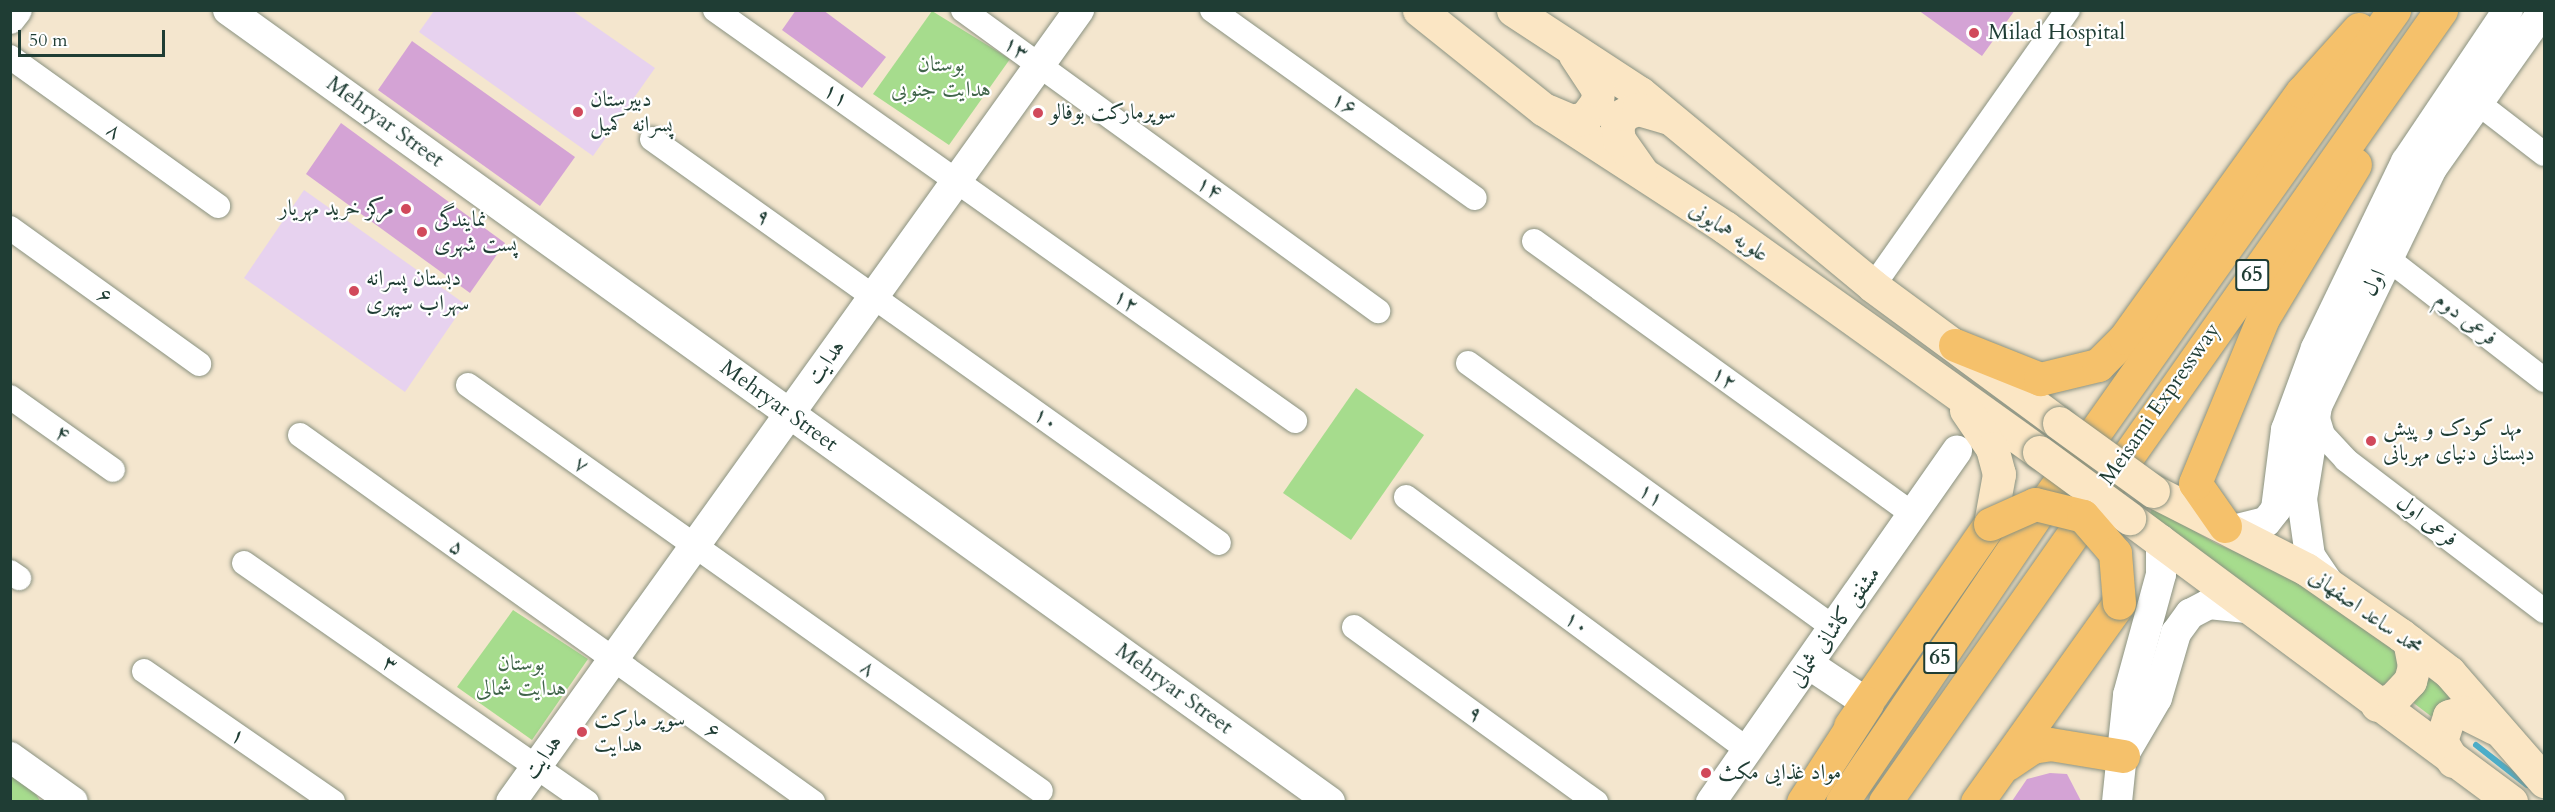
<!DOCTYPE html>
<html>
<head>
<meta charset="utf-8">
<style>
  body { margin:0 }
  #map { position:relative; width:2555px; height:812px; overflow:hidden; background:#f4e6ce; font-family:Cardo,Amiri,serif }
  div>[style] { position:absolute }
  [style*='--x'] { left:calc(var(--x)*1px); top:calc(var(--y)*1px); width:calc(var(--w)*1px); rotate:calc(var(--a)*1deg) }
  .built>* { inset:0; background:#e7d2ef }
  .green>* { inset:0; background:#a6dc8d }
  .stream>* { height:6px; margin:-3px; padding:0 3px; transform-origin:3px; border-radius:3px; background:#4baeca }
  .building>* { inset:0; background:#d4a3d5 }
  .roads { filter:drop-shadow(0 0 2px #8a9281) drop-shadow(0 0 2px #8a9281) }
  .minor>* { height:24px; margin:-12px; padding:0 12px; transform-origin:12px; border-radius:12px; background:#fff }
  .tertiary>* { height:30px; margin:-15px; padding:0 15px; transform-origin:15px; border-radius:15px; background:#fff }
  .secondary>* { height:33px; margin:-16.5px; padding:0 16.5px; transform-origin:16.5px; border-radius:16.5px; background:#fbe6c4 }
  .primary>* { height:33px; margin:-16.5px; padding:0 16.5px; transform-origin:16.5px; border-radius:16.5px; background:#f5c16b }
  .trunk>* { height:33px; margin:-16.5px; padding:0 16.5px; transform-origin:16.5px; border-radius:16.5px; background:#f5c16b }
  .bridges { filter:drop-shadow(0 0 2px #8a9281) drop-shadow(0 0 2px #8a9281) }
  .secondary-bridge>* { height:33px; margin:-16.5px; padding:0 16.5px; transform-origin:16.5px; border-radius:16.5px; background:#fbe6c4 }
  .primary-bridge>* { height:33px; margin:-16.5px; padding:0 16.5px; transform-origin:16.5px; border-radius:16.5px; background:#f5c16b }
  .dots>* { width:16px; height:16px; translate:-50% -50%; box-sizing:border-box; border:3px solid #fff; border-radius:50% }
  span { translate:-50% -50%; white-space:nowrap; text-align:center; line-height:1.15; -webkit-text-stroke:4.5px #fff; paint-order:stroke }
  .shield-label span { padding:2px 4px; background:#fff; border:2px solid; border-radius:4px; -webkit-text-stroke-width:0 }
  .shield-label { font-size:21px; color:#1f3d34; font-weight:700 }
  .poi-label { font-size:22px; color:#1f3d34 }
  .left { translate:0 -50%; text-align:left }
  .right { translate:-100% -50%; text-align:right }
  .street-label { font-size:22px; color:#1f3d34 }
  .park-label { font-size:22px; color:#41654a }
  .frame { position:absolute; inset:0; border:12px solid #1f3d34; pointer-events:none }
  .scale { position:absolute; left:18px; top:30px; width:147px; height:27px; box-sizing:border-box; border:3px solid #1f3d34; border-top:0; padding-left:8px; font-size:18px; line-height:21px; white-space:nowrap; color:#1f3d34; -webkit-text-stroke:4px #fff; paint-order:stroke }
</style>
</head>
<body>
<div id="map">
  <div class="built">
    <i style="clip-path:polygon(434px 11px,573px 11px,655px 68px,593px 156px,419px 32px)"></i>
    <i style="clip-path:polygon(304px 190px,465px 304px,405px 392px,244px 278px)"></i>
  </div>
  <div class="green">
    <i style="clip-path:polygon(932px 11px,1010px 59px,949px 145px,873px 94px)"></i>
    <i style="clip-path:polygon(1356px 388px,1424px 435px,1351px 540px,1283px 493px)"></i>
    <i style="clip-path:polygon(2153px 507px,2217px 544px,2298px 578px,2399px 652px,2397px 674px,2382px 686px,2149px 515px)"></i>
    <i style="clip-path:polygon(513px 610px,588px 659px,532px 740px,457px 687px)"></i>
    <i style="clip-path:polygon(2424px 660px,2457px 697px,2432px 717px,2411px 701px)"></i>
    <i style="clip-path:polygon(10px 765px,34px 791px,40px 801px,11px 801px)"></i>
  </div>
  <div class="stream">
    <i style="--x:2476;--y:745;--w:65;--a:38.1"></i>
  </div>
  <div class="building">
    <i style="clip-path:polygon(796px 10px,823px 10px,886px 57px,862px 88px,782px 30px)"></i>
    <i style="clip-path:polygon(1918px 10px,2015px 10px,1982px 56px)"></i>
    <i style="clip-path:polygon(412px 41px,575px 157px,540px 206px,378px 90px)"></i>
    <i style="clip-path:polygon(341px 123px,505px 243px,470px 293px,306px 174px)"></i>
    <i style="clip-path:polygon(2050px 773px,2067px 774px,2081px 801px,2012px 801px,2027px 779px)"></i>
  </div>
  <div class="roads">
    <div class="minor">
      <i style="--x:715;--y:10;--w:711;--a:35.32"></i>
      <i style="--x:963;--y:10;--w:513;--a:35.95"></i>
      <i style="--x:1212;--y:10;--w:323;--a:35.6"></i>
      <i style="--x:10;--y:57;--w:256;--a:35.6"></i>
      <i style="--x:2478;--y:103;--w:83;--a:37.7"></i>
      <i style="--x:652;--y:139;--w:696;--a:35.47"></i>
      <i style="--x:10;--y:228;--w:233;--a:35.7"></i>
      <i style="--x:1534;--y:241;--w:468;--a:35.8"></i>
      <i style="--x:2387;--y:258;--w:199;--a:37.8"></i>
      <i style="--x:1873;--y:286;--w:338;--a:-54.8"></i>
      <i style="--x:1468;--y:363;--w:452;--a:35.9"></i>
      <i style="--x:468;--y:385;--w:702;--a:35.32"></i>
      <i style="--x:10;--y:397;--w:126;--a:35.3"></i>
      <i style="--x:2316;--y:412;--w:24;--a:73"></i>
      <i style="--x:2323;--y:435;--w:34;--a:47"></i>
      <i style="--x:2346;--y:460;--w:249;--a:37.3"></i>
      <i style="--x:300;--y:435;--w:631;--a:35.58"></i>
      <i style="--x:1406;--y:497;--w:425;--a:36.5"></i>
      <i style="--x:244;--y:563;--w:418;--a:34.9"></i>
      <i style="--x:10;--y:572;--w:11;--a:34"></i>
      <i style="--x:1354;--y:627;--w:299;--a:35.9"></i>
      <i style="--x:144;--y:671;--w:230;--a:34.7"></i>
    </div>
    <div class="tertiary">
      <i style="--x:228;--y:10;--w:1357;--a:35.7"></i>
      <i style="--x:10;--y:19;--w:11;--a:-52"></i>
      <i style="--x:2233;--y:530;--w:34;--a:-14"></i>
      <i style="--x:2266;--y:522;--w:16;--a:-52"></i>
      <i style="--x:2276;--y:509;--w:80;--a:-82.8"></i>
      <i style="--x:2286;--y:430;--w:87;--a:-69.9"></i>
      <i style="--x:2316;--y:348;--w:207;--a:-64.2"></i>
      <i style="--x:2406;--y:162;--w:183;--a:-56.1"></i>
      <i style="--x:2329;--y:584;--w:34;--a:-124"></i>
      <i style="--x:2310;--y:556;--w:58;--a:-98"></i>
      <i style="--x:2302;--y:499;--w:94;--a:-80.8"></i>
      <i style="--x:2317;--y:406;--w:264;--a:-64.2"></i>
      <i style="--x:2432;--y:168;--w:194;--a:-54.7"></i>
      <i style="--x:1810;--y:665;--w:69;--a:33.7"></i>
      <i style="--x:2126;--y:751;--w:61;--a:-59.7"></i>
      <i style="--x:2157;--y:698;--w:68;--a:-73.7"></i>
      <i style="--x:2176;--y:633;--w:24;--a:-54"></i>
      <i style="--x:2190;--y:614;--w:21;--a:-28"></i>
      <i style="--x:2209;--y:604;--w:38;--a:6"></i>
      <i style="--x:10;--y:757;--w:77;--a:35.5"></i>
      <i style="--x:511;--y:802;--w:975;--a:-54.35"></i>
      <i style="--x:1711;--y:802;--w:429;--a:-55"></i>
      <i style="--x:2117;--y:802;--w:108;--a:-84.1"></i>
      <i style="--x:2128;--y:695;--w:125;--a:-74.7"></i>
      <i style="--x:2161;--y:574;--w:34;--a:-90"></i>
    </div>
    <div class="secondary">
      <i style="--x:1419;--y:10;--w:159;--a:38.6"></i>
      <i style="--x:1543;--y:109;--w:218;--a:33"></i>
      <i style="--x:1726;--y:228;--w:385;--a:35.6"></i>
      <i style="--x:1513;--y:10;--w:152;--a:33.2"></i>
      <i style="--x:1640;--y:93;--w:303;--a:39.6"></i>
      <i style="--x:1873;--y:286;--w:231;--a:36.4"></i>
      <i style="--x:1548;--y:111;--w:25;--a:23"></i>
      <i style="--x:1571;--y:121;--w:14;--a:-12"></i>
      <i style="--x:1585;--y:118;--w:20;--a:-53"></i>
      <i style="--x:1597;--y:102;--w:12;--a:-85"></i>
      <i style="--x:1598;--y:90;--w:42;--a:-123.3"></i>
      <i style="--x:1641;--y:171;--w:38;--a:-125"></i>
      <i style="--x:1619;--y:140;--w:14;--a:-98"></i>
      <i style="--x:1617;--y:126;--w:14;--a:-60"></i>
      <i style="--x:1624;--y:114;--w:15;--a:-20"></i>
      <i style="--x:1638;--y:109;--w:32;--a:16"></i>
      <i style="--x:1966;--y:410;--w:46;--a:55.6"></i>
      <i style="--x:1992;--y:448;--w:27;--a:75"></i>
      <i style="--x:1999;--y:474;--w:51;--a:100.2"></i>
      <i style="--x:2153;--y:491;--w:172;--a:27"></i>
      <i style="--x:2306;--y:569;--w:116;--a:34.8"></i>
      <i style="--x:2401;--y:635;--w:61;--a:37.6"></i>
      <i style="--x:2449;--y:672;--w:145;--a:48.9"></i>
      <i style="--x:2129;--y:518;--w:476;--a:36.6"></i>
      <i style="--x:2377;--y:705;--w:17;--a:-21"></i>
      <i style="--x:2393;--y:699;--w:25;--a:-47"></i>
      <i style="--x:2410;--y:681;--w:16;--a:-75"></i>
      <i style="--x:2414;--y:666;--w:25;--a:-101"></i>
      <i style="--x:2453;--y:761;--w:23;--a:-121"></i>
      <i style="--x:2441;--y:741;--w:26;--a:-72"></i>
      <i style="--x:2449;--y:716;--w:15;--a:-16"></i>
      <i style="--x:2463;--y:712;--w:35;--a:27"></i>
    </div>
    <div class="primary">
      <i style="--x:1850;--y:726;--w:246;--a:-55.3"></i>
      <i style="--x:2007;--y:764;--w:30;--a:-34"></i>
      <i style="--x:2032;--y:747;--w:18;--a:-9"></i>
      <i style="--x:2050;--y:744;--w:74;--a:9.3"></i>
      <i style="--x:1977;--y:802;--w:244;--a:-54.5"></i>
    </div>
    <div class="trunk">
      <i style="--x:1955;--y:345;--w:92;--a:21.8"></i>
      <i style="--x:2040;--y:379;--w:60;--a:-13.6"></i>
      <i style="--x:2098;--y:365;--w:38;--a:-45"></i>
      <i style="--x:2125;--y:338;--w:303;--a:-54.3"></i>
      <i style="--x:2302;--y:92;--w:85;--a:-47.9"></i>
      <i style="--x:2225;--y:526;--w:52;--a:-124.9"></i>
      <i style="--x:2195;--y:483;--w:178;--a:-67.6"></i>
      <i style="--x:2263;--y:318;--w:179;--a:-59.1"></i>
      <i style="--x:1803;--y:802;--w:118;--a:-57.1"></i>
      <i style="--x:1842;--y:802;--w:348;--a:-55.9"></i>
      <i style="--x:2037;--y:514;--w:618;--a:-54.69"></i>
      <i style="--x:1885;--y:802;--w:968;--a:-54.93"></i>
    </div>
  </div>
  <div class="bridges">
    <div class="secondary-bridge">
      <i style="--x:2059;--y:423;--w:116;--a:35.9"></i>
      <i style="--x:2039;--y:452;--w:112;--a:36.3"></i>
    </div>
    <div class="primary-bridge">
      <i style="--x:1990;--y:524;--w:49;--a:-24"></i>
      <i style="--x:2035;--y:504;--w:49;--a:14"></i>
      <i style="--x:2083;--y:516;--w:49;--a:49.1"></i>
      <i style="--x:2115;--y:553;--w:50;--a:85.4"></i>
    </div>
  </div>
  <div class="dots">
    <i style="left:1974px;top:33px;background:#d1495b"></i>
    <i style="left:578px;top:112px;background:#d1495b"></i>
    <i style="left:1038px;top:113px;background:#d1495b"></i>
    <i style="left:406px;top:209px;background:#d1495b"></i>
    <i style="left:422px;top:232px;background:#d1495b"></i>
    <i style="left:354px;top:291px;background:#d1495b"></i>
    <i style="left:2371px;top:441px;background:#d1495b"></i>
    <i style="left:582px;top:732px;background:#d1495b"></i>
    <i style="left:1706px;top:773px;background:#d1495b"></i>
  </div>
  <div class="shield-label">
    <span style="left:2252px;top:275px">65</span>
    <span style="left:1940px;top:658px">65</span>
  </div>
  <div class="poi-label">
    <span class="left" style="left:1988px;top:33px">Milad Hospital</span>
    <span class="left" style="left:590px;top:112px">دبیرستان<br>پسرانه کمیل</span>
    <span class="left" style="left:1050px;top:113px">سوپرمارکت بوفالو</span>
    <span class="right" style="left:394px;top:209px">مرکز خرید مهریار</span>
    <span class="left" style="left:434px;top:232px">نمایندگی<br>پست شهری</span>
    <span class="left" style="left:366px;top:291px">دبستان پسرانه<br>سهراب سپهری</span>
    <span class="left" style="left:2383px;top:441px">مهد کودک و پیش<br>دبستانی دنیای‌ مهربانی</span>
    <span class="left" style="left:594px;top:732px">سوپر مارکت<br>هدایت</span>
    <span class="left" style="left:1718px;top:773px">مواد غذایی مکث</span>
  </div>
  <div class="street-label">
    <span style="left:1016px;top:48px;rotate:35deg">۱۳</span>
    <span style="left:836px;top:95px;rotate:35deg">۱۱</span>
    <span style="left:1344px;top:104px;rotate:35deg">۱۶</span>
    <span style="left:385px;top:122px;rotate:36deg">Mehryar Street</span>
    <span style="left:114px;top:131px;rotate:36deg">۸</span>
    <span style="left:1209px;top:188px;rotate:36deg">۱۴</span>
    <span style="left:763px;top:217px;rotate:35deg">۹</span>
    <span style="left:1729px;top:232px;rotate:34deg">علویه همایونی</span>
    <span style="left:2374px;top:283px;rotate:-64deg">اول</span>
    <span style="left:105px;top:296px;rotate:36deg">۶</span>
    <span style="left:1126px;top:301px;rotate:35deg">۱۲</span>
    <span style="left:2466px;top:319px;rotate:38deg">فرعی دوم</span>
    <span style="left:826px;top:362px;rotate:-54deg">هدایت</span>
    <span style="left:1724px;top:378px;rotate:36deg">۱۲</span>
    <span style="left:2160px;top:404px;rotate:-55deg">Meisami Expressway</span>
    <span style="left:779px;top:406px;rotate:36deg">Mehryar Street</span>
    <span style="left:1046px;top:419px;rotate:35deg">۱۰</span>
    <span style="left:62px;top:434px;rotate:36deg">۴</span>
    <span style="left:581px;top:465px;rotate:35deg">۷</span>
    <span style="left:1651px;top:495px;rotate:36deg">۱۱</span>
    <span style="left:2427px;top:521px;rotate:37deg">فرعی اول</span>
    <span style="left:457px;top:547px;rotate:36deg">۵</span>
    <span style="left:2366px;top:612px;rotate:35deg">محمد ساعد اصفهانی</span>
    <span style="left:1577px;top:623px;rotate:36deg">۱۰</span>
    <span style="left:1835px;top:627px;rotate:-55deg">مشفق کاشانی شمالی</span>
    <span style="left:390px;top:664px;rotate:35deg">۳</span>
    <span style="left:868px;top:668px;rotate:35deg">۸</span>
    <span style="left:1174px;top:689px;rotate:36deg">Mehryar Street</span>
    <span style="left:1475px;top:714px;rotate:36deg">۹</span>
    <span style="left:713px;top:731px;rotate:35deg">۶</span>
    <span style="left:238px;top:736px;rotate:35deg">۱</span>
    <span style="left:543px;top:757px;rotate:-54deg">هدایت</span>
  </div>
  <div class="park-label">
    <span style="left:941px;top:77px">بوستان<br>هدایت جنوبی</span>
    <span style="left:521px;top:676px">بوستان<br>هدایت شمالی</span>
  </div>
  <div class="frame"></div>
  <div class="scale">50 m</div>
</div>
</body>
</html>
